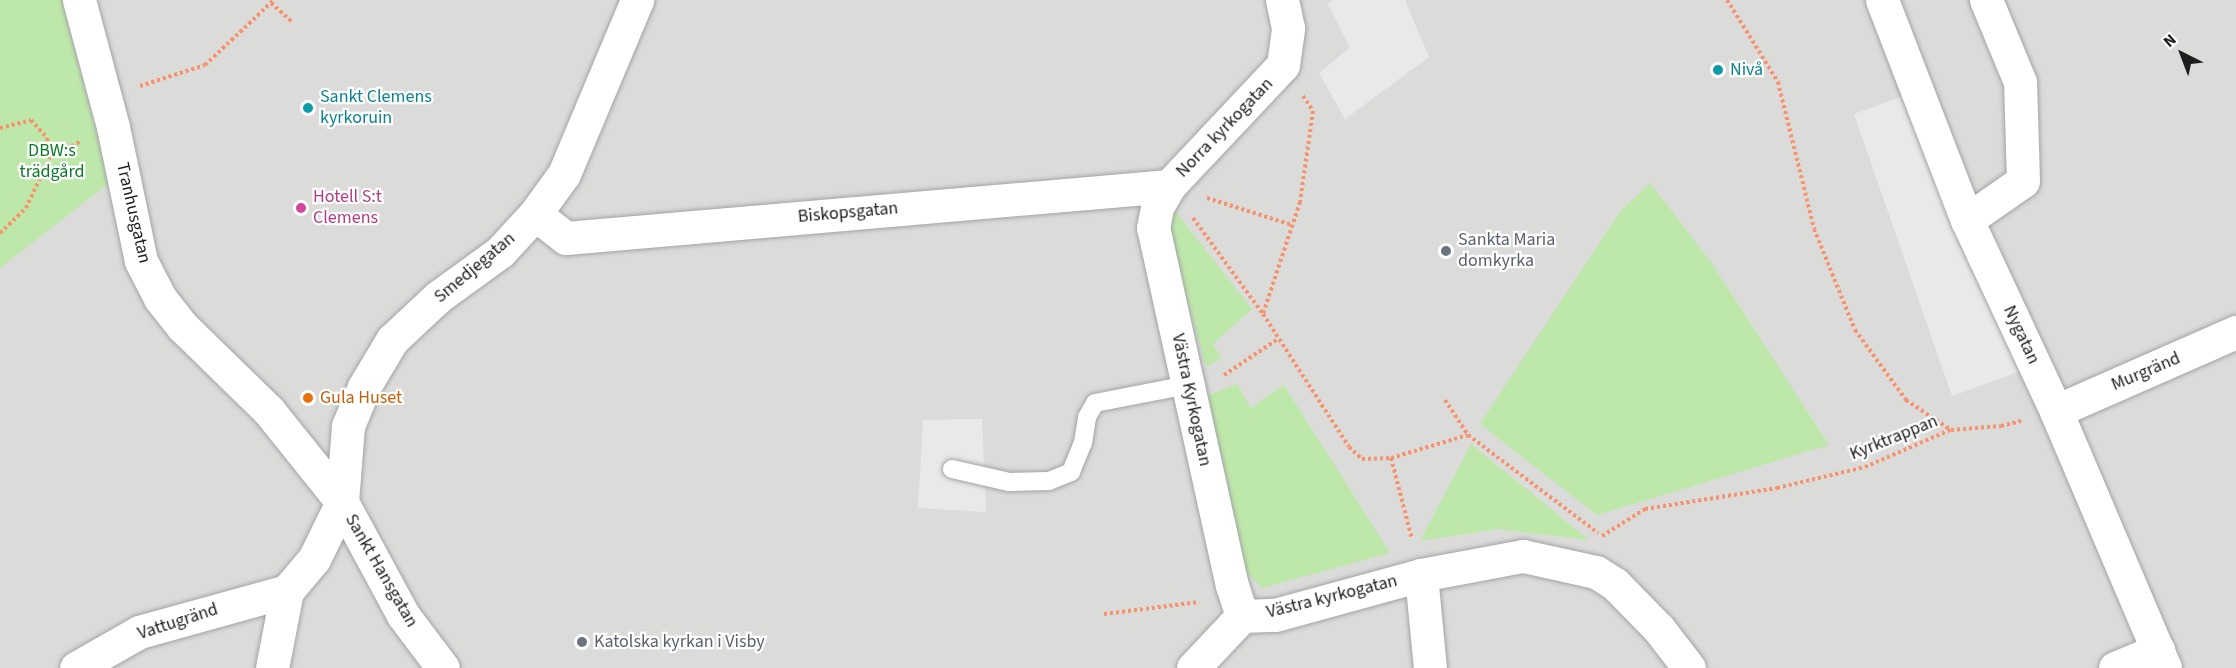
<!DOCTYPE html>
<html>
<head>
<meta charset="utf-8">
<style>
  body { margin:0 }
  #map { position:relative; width:2236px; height:668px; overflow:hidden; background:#eeede3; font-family:"Source Sans 3",sans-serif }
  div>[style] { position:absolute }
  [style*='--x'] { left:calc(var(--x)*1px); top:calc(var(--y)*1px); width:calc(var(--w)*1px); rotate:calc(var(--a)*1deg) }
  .residential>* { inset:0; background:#dbdbda }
  .grass>* { inset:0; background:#bee8aa }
  .parking>* { inset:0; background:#e9e9e9 }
  .path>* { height:4px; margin-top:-2px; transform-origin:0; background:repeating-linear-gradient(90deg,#f7926c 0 3px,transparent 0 6px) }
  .roads { filter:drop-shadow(0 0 2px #a4a4a4) drop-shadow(0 0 2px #a4a4a4) }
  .service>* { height:18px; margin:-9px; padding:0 9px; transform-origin:9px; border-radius:9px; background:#fff }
  .minor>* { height:33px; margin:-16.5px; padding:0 16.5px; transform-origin:16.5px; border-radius:16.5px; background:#fff }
  .dots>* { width:16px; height:16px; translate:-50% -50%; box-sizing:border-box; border:3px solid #fff; border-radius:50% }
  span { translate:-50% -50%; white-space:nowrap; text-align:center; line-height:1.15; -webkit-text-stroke:4.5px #fff; paint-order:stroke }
  .culture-label { font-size:18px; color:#0d838f }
  .left { translate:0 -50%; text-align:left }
  .street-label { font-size:18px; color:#1d1d1d }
  .park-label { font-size:18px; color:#0d7929 }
  .hotel-label { font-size:18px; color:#b23c85 }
  .worship-label { font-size:18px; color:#5b616d }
  .food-label { font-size:18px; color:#c56008 }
  .north { position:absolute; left:2152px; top:24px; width:60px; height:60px; -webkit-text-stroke:4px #fff; paint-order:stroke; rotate:318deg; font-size:16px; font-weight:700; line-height:24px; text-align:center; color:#1d1d1d }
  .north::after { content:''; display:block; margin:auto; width:21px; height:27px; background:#1d1d1d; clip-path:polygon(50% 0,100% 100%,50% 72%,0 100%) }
</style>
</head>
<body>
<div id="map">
  <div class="residential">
    <i style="clip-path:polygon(0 0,2236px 0,2236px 668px,0 668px)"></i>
  </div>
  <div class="grass">
    <i style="clip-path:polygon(0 0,62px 0,109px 183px,0 268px)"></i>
    <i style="clip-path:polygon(1650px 183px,1711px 262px,1829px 445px,1597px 515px,1480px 424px,1620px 212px)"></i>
    <i style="clip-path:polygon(1172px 207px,1252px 309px,1213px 344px,1221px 358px,1206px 367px,1166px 221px)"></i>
    <i style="clip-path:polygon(1237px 384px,1251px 408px,1284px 385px,1390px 553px,1262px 588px,1244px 570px,1201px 398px)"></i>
    <i style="clip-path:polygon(1471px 444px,1589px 540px,1498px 529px,1420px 541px)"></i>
  </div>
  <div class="parking">
    <i style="clip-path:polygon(1334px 0,1405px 0,1429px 57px,1345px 119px,1319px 73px,1350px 47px,1327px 3px)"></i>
    <i style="clip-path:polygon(1917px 91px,2035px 366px,1952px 396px,1854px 114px)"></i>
    <i style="clip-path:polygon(982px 419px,986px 512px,918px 508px,923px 420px)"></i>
  </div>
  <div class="path">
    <i style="--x:1727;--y:0;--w:97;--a:58.1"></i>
    <i style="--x:1778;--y:82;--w:151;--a:76.2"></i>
    <i style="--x:1814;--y:229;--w:109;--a:67.9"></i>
    <i style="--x:1855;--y:330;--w:87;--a:53.9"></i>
    <i style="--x:1906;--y:400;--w:54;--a:33.7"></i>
    <i style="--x:1951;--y:430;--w:50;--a:-4.6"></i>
    <i style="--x:2001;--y:426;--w:21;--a:-14"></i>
    <i style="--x:271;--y:3;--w:30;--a:42"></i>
    <i style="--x:140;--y:86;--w:68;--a:-17.9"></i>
    <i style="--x:205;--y:65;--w:95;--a:-43.3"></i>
    <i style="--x:1303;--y:96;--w:18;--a:56"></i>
    <i style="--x:1313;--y:111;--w:92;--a:98.1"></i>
    <i style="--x:1300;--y:202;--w:118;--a:108.3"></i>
    <i style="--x:1263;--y:314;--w:158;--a:57.1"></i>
    <i style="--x:1349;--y:447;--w:18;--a:43"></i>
    <i style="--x:1362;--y:459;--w:29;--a:-2"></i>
    <i style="--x:1391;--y:458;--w:80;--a:-16.6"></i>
    <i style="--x:1468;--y:435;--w:163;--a:37"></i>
    <i style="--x:0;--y:128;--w:32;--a:-14"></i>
    <i style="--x:31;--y:120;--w:24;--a:48"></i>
    <i style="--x:47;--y:138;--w:19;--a:81"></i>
    <i style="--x:1207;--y:198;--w:89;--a:17.6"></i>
    <i style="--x:1193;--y:218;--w:119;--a:53.9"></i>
    <i style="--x:0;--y:233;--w:36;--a:-44"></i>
    <i style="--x:26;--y:208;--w:56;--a:-64.8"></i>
    <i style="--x:50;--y:157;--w:33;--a:-27"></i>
    <i style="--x:1224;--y:375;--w:65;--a:-33.7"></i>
    <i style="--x:1445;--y:400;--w:42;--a:56.7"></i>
    <i style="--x:1391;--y:458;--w:84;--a:75.5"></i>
    <i style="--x:1602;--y:536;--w:51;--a:-32.1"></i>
    <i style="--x:1645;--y:509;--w:134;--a:-9"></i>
    <i style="--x:1777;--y:488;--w:90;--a:-13.4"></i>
    <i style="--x:1865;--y:467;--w:93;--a:-23.5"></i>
    <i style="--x:1104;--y:614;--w:96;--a:-7.2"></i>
  </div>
  <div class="roads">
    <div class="service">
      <i style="--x:952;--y:469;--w:58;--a:12.8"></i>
      <i style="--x:1009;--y:482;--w:40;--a:-1.4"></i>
      <i style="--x:1049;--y:481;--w:24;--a:-22"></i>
      <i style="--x:1071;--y:472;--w:31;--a:-68"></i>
      <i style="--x:1083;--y:443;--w:26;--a:-81"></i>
      <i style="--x:1087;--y:417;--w:16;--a:-60"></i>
      <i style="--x:1095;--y:403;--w:95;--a:-11"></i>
    </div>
    <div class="minor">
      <i style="--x:79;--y:0;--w:131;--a:75"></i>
      <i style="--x:113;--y:127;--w:137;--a:78.2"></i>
      <i style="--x:141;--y:261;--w:42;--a:62.8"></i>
      <i style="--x:160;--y:298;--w:37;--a:52"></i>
      <i style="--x:183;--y:327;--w:120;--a:44.3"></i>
      <i style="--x:269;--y:411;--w:117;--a:51.3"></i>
      <i style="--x:342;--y:502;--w:128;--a:61.6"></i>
      <i style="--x:403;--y:615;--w:66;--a:53"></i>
      <i style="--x:1882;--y:0;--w:236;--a:68.9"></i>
      <i style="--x:1967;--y:220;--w:211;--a:65"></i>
      <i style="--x:2056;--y:411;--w:279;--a:67"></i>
      <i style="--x:535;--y:214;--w:39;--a:38"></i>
      <i style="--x:566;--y:238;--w:605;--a:-4.93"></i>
      <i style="--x:1967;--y:220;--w:68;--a:-34.9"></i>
      <i style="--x:2023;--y:181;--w:99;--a:-91.7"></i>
      <i style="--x:2020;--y:82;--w:89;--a:-112.5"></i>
      <i style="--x:2056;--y:411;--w:197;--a:-23.7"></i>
      <i style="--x:1421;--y:575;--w:93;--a:84.5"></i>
      <i style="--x:1242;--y:616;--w:32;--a:-108"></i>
      <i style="--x:1232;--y:586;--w:367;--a:-102.4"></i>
      <i style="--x:1153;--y:228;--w:21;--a:-79"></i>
      <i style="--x:1157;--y:207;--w:24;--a:-60"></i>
      <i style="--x:1169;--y:186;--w:166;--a:-46.7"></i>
      <i style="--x:1283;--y:65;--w:37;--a:-82"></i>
      <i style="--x:1288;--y:28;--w:29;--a:-102"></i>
      <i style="--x:1242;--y:616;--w:33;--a:-2"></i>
      <i style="--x:1275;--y:615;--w:151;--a:-15.3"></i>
      <i style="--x:1421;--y:575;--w:104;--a:-10.6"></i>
      <i style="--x:1523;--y:556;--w:75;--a:12.4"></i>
      <i style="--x:1596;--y:572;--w:22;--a:32"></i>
      <i style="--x:1615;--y:584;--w:63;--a:45.6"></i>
      <i style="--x:1659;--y:629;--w:49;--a:52.4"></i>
      <i style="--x:76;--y:668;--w:73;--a:-29.7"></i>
      <i style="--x:139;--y:632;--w:154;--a:-15.5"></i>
      <i style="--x:272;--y:668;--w:78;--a:-79"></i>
      <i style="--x:287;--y:591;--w:42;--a:-49.8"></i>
      <i style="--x:314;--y:559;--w:64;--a:-63.8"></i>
      <i style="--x:342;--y:502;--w:76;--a:-85.5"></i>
      <i style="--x:348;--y:426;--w:42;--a:-67.7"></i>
      <i style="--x:364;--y:387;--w:55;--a:-59.2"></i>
      <i style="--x:392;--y:340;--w:63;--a:-43.1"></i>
      <i style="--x:438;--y:297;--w:77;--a:-36"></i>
      <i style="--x:500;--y:252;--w:52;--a:-47.4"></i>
      <i style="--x:535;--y:214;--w:49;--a:-54.1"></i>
      <i style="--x:564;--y:174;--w:189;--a:-67.2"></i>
      <i style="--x:1193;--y:668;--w:71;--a:-46.7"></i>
      <i style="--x:2115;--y:668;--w:47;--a:-22.7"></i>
    </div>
  </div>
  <div class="dots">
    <i style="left:1718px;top:70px;background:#0f9aa8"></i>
    <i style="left:308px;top:108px;background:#0f9aa8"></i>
    <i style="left:301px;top:208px;background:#d1479c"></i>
    <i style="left:1446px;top:251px;background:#6b7280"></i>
    <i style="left:308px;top:398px;background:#e8710a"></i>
    <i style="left:582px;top:642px;background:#6b7280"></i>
  </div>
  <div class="culture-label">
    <span class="left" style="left:1730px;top:70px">Nivå</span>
    <span class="left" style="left:320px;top:108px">Sankt Clemens<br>kyrkoruin</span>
  </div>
  <div class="street-label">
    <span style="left:1225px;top:128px;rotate:-46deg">Norra kyrkogatan</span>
    <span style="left:133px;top:213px;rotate:77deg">Tranhusgatan</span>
    <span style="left:848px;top:213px;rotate:-5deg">Biskopsgatan</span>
    <span style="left:475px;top:268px;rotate:-40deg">Smedjegatan</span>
    <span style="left:2021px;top:335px;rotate:65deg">Nygatan</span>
    <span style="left:2146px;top:372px;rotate:-23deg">Murgränd</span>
    <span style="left:1191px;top:400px;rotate:78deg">Västra Kyrkogatan</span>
    <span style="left:1894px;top:438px;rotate:-22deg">Kyrktrappan</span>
    <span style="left:381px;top:571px;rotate:60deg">Sankt Hansgatan</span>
    <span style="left:1332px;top:597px;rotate:-14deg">Västra kyrkogatan</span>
    <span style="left:178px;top:622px;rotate:-18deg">Vattugränd</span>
  </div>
  <div class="park-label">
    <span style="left:52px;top:162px">DBW:s<br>trädgård</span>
  </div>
  <div class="hotel-label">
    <span class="left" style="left:313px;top:208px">Hotell S:t<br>Clemens</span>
  </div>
  <div class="worship-label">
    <span class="left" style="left:1458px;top:251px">Sankta Maria<br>domkyrka</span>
    <span class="left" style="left:594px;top:642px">Katolska kyrkan i Visby</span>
  </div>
  <div class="food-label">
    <span class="left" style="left:320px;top:398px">Gula Huset</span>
  </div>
  <div class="north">N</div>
</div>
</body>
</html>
